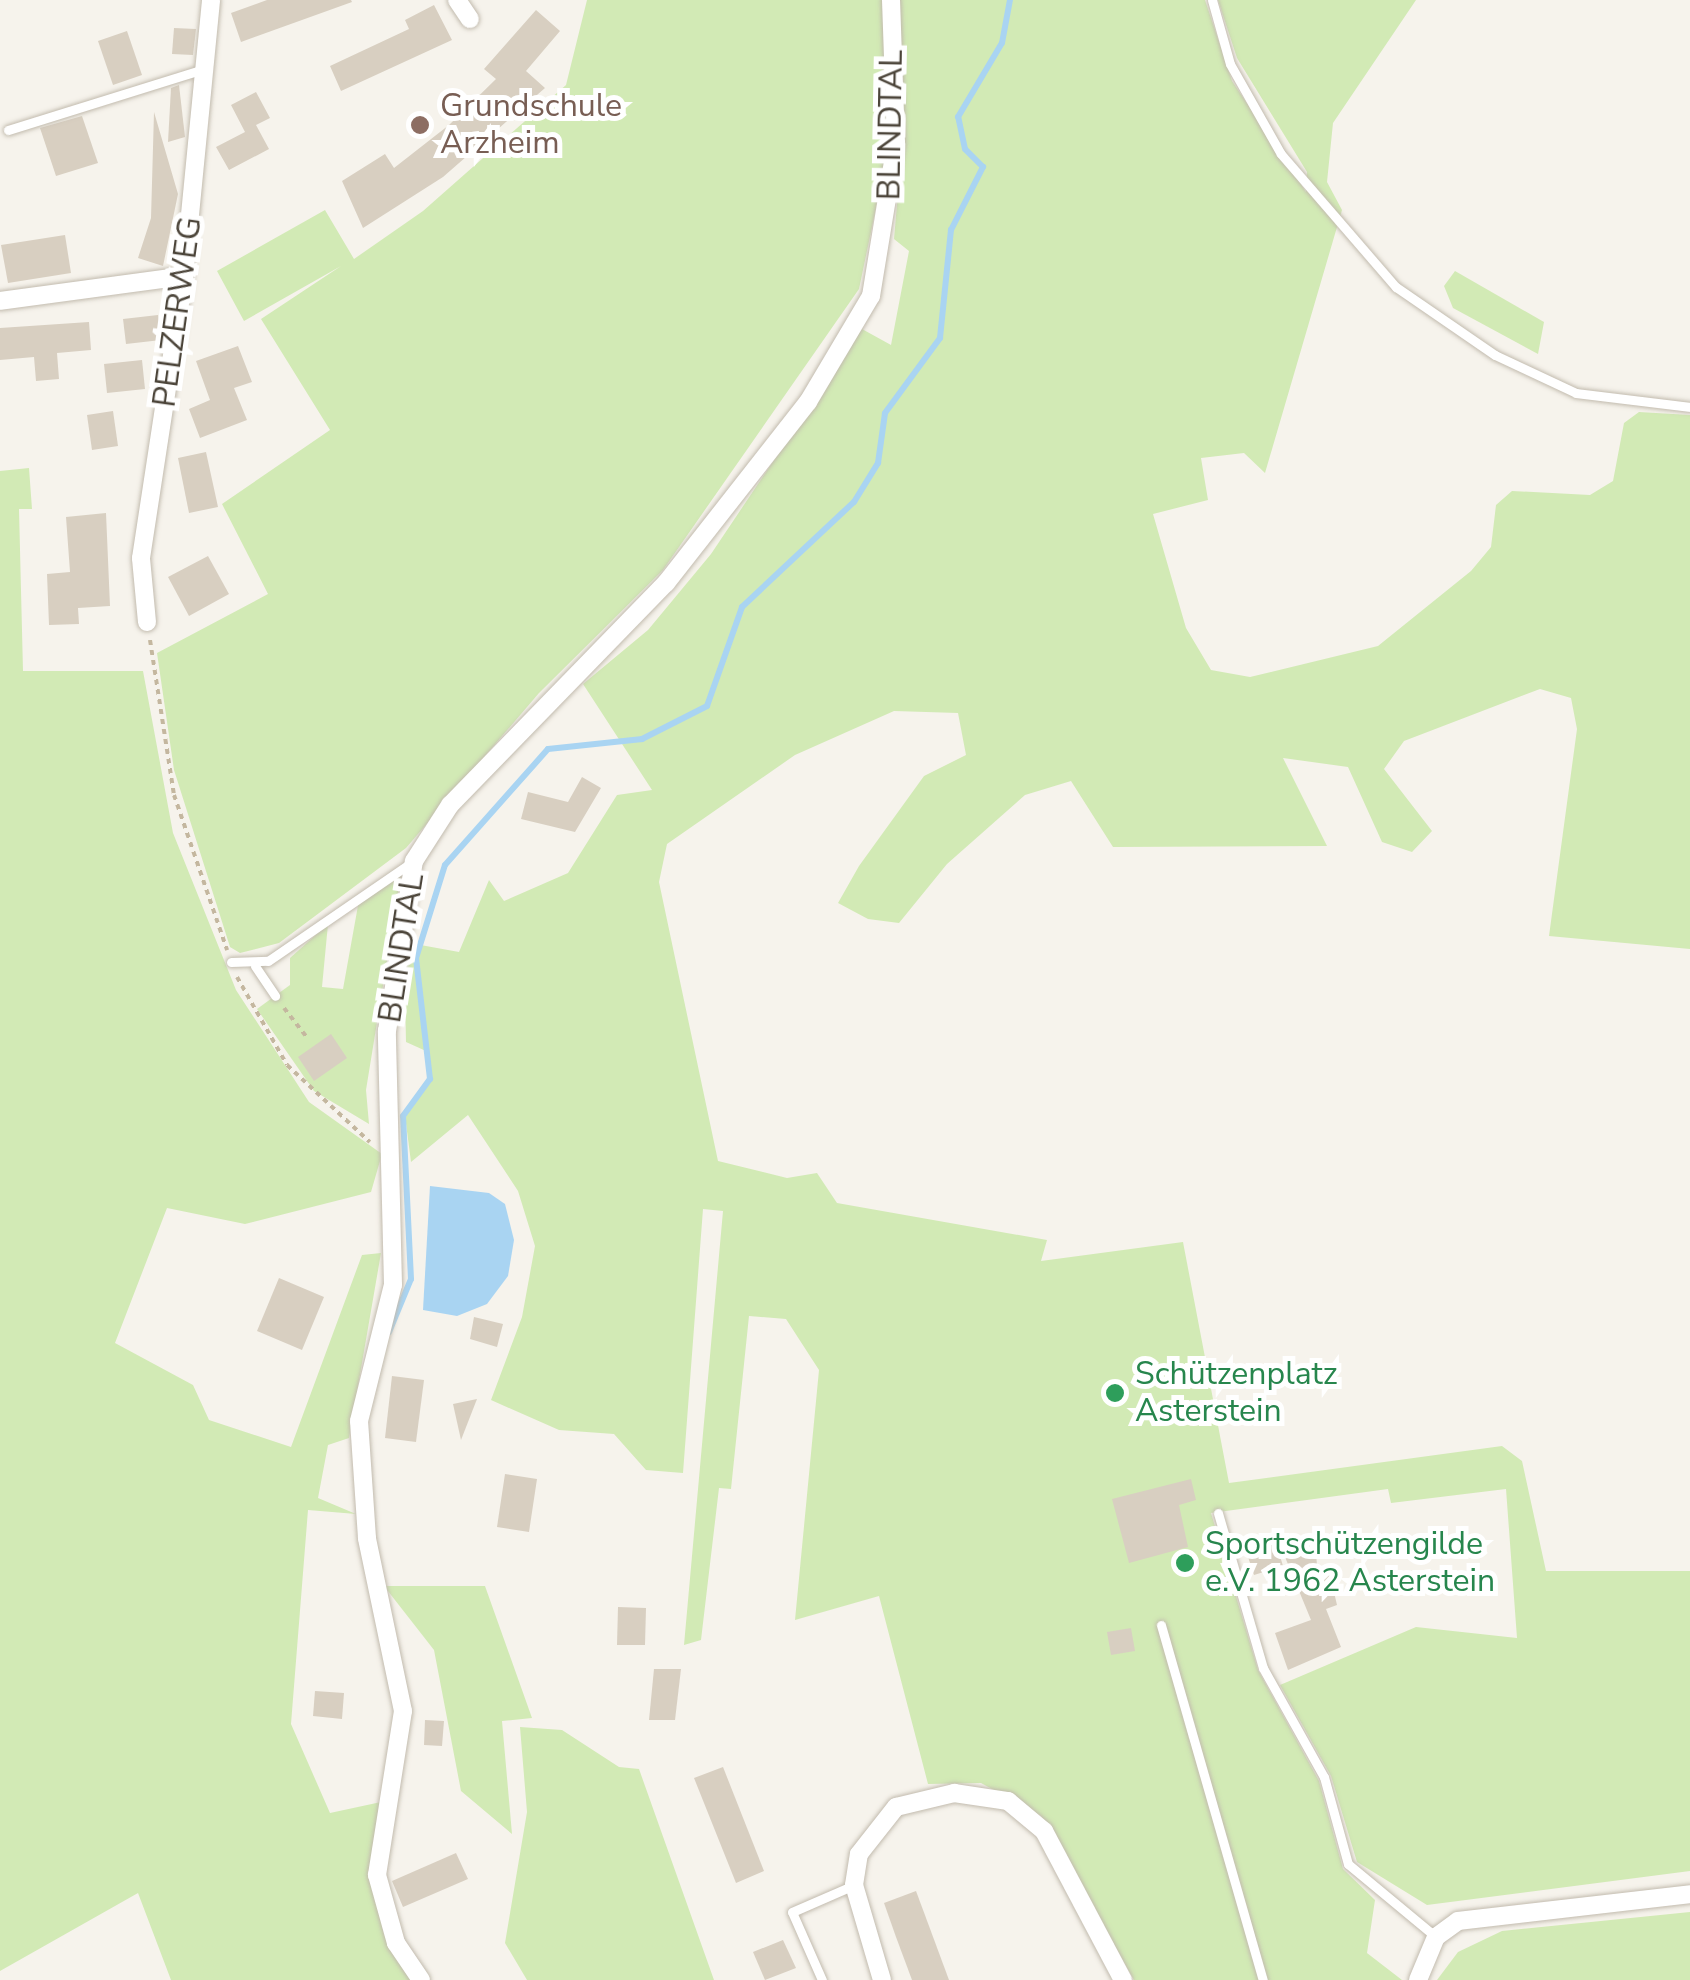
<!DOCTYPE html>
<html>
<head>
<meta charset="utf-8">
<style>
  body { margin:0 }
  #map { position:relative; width:1690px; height:1980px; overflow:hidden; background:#f6f3ec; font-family:"Nunito Sans",sans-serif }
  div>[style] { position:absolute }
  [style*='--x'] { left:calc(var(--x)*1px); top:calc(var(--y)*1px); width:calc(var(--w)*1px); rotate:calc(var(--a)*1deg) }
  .green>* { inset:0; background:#d2eab5 }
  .water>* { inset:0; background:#a9d4f2 }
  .stream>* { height:6px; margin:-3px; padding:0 3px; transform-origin:3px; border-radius:3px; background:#a9d4f2 }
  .building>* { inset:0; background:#d8cfc1 }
  .path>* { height:4px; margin-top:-2px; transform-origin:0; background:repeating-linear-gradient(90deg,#c4b79f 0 5px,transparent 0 10px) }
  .roads { filter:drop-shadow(0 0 2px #c2bbae) drop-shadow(0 0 2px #c2bbae) }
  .service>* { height:9px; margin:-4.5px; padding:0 4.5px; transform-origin:4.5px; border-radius:4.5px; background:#fff }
  .minor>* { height:18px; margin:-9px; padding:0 9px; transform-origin:9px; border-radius:9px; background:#fff }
  .dots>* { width:28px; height:28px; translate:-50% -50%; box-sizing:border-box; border:5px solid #fff; border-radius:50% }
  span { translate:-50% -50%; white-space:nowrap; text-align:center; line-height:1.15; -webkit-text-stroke:10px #fff; paint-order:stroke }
  .education-label { font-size:32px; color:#785e54 }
  .left { translate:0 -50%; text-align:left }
  .street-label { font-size:32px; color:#4b4439 }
  .leisure-label { font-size:32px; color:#27864d }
</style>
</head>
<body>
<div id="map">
  <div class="green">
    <i style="clip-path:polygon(587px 0,884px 0,887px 155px,859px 289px,663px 570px,539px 693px,406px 848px,279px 943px,240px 953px,230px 947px,174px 770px,157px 653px,268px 594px,222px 504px,330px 430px,261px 319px,341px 266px,244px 321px,217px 271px,325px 210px,354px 259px,423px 211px,566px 85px)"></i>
    <i style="clip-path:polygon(898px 0,1205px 0,1232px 81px,1306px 192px,1307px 172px,1237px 58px,1218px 0,1416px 0,1333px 123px,1327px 182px,1342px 210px,1265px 473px,1244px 453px,1201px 458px,1208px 500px,1153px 514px,1186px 628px,1211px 670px,1250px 677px,1378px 646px,1471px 571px,1491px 547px,1496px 505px,1512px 491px,1590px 495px,1613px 481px,1624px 423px,1639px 412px,1690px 415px,1690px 949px,1549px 936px,1577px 729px,1571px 698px,1540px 689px,1404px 741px,1384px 769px,1432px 831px,1412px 852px,1382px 842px,1348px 767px,1283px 758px,1327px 846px,1113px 847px,1071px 781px,1025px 795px,947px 864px,899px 923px,868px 919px,838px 903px,859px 866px,924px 776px,966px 755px,958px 713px,894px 711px,795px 755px,667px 844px,659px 882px,718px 1161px,787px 1178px,817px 1173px,837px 1203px,1047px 1240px,1041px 1261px,1183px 1242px,1229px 1483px,1502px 1446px,1522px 1461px,1546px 1571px,1690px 1571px,1690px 1871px,1427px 1905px,1357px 1862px,1331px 1776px,1280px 1685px,1416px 1627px,1517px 1638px,1506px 1489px,1391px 1503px,1388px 1489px,1211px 1513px,1258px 1670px,1319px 1781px,1343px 1869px,1375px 1900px,1367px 1953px,1402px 1980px,1134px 1980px,1041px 1816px,981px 1783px,928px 1784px,879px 1596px,795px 1620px,819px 1370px,786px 1319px,749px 1316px,731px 1489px,719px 1488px,701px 1640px,684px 1645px,723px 1211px,703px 1209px,683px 1473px,646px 1470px,614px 1434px,559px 1430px,491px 1400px,522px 1317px,535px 1246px,518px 1191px,468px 1115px,411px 1162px,405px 1116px,432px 1080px,426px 1051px,406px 1042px,404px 942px,459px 952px,489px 880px,504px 901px,568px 873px,617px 795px,652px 790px,583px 684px,648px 630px,711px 554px,862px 329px,891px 345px,909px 251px,894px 239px,903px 135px)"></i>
    <i style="clip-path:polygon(1455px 271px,1544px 322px,1538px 354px,1453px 308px,1444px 286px)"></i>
    <i style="clip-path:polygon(29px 468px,32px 509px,19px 509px,23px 671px,143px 671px,173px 833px,236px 990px,309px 1102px,382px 1154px,371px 1192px,245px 1224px,167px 1208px,115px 1343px,193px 1385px,209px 1420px,291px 1447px,362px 1255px,381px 1253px,349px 1438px,328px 1445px,318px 1498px,356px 1514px,308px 1510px,291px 1724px,330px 1813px,381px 1802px,373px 1881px,384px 1935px,411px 1980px,171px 1980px,138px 1893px,0 1971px,0 471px)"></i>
    <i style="clip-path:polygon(401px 875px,366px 1090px,369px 1124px,314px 1091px,257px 1009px,290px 985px,290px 958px,328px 924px,322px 987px,343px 989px,359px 900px)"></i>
    <i style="clip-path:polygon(384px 1586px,485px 1586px,532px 1718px,502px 1721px,512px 1834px,461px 1791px,434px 1650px)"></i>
    <i style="clip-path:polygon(520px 1727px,562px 1730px,619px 1767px,639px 1769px,714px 1980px,527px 1980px,505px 1943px,527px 1812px)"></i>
    <i style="clip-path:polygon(1690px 1912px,1690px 1980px,1437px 1980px,1458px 1952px,1502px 1931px)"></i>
  </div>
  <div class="water">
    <i style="clip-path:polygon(430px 1186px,489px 1193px,505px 1204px,514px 1240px,508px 1276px,487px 1304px,457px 1316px,423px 1310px)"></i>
  </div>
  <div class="stream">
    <i style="--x:389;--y:1332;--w:57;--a:-67.5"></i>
    <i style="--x:411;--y:1279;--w:163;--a:-92.8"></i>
    <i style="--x:403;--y:1116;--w:46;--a:-53.9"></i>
    <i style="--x:430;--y:1079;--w:122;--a:-96.6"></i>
    <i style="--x:416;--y:958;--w:97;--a:-72.7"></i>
    <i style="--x:445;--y:865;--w:155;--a:-48.4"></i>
    <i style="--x:548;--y:749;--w:95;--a:-6.1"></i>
    <i style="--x:642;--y:739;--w:73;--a:-26.9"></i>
    <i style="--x:707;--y:706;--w:105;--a:-70.5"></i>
    <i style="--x:742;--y:607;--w:154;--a:-43.2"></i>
    <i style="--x:854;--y:502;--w:46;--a:-58.4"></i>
    <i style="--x:878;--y:463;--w:50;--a:-82"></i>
    <i style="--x:885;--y:413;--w:93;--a:-53.7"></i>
    <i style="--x:940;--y:338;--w:109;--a:-84.2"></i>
    <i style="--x:951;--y:230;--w:71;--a:-63.1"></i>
    <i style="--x:983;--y:167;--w:25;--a:-135"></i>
    <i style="--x:965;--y:149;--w:33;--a:-102"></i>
    <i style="--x:958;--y:117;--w:86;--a:-59.3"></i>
    <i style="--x:1002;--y:43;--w:44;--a:-79.5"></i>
  </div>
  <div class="building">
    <i style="clip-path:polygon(267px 0,351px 0,352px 2px,241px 42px,231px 13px)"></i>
    <i style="clip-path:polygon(434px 5px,452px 40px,341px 91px,330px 66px,409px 29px,405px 20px)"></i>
    <i style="clip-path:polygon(536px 10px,560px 31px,526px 71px,545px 88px,443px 177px,363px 228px,342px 181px,385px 154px,394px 168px,449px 125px,496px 79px,484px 69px)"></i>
    <i style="clip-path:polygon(174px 28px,196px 29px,193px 55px,172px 54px)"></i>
    <i style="clip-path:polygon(127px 31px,142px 75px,113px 85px,98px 41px)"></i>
    <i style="clip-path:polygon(179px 85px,185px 137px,168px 142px,171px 88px)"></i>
    <i style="clip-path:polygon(256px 92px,270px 118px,256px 125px,269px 149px,229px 170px,216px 147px,245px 132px,231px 105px)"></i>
    <i style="clip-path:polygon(154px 112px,178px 194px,163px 266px,138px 258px,151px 218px)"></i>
    <i style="clip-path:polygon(82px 116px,98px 163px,56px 176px,40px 128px)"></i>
    <i style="clip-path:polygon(65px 235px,71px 273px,8px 283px,1px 245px)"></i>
    <i style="clip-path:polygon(158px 315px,161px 340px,126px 344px,123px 319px)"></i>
    <i style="clip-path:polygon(89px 322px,91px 350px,57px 353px,59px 379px,36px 381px,34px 357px,0 360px,0 328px)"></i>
    <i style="clip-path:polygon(238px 346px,252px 382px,234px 388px,247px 420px,200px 438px,189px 409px,210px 400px,196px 361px)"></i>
    <i style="clip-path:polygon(142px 360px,145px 389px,107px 393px,104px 364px)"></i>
    <i style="clip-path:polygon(113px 411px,118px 446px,92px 450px,87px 415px)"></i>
    <i style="clip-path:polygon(206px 452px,218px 507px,189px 513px,178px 458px)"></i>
    <i style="clip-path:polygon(106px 513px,110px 606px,78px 608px,79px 624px,49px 625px,47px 574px,70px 572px,66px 517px)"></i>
    <i style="clip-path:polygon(208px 556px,229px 594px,189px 616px,168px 577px)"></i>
    <i style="clip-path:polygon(582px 777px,601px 788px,575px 832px,521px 819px,528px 792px,568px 802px)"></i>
    <i style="clip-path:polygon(331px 1034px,347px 1058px,314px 1081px,298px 1057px)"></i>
    <i style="clip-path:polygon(279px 1278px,324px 1297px,302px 1350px,257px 1331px)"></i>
    <i style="clip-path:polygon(474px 1317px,503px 1324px,497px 1347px,470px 1339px)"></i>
    <i style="clip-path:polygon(392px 1376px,424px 1380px,416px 1442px,385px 1438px)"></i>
    <i style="clip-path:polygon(477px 1399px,461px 1440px,453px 1404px)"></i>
    <i style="clip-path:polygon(505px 1474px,537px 1479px,529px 1532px,497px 1527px)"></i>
    <i style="clip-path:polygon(1191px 1479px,1196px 1500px,1179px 1505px,1188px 1547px,1129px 1563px,1112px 1499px)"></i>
    <i style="clip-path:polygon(1274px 1536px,1283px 1566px,1254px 1575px,1244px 1545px)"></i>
    <i style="clip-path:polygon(1316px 1553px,1318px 1577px,1330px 1575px,1337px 1605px,1326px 1609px,1341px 1647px,1288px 1670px,1275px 1633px,1311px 1620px,1285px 1557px)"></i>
    <i style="clip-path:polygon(618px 1607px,646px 1608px,645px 1645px,617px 1645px)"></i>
    <i style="clip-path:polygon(1131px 1628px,1135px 1651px,1111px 1655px,1107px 1632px)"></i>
    <i style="clip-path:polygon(654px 1669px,681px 1669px,675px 1720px,649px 1720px)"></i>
    <i style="clip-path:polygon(315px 1691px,344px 1693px,342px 1719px,313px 1716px)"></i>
    <i style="clip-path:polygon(425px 1720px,444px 1721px,442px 1746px,424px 1745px)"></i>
    <i style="clip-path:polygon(723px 1767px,764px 1871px,736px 1883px,694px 1778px)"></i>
    <i style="clip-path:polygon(456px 1853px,468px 1879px,403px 1907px,392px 1881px)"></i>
    <i style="clip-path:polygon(916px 1891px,929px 1926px,949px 1980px,912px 1980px,896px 1937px,884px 1903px)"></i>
    <i style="clip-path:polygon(783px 1940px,796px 1968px,765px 1980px,753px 1952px)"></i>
  </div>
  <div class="path">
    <i style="--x:150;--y:640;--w:157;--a:81.2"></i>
    <i style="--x:174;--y:795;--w:164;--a:71.1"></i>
    <i style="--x:237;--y:977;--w:101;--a:60.4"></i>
    <i style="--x:287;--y:1065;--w:113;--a:42.9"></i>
    <i style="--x:284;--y:1008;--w:39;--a:52"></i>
  </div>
  <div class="roads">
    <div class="service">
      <i style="--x:1212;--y:0;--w:66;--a:74.3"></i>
      <i style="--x:1230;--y:64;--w:103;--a:60.5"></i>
      <i style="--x:1281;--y:154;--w:176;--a:49.2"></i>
      <i style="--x:1396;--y:287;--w:120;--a:34.5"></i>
      <i style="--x:1495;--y:355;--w:89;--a:25.1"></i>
      <i style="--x:1576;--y:393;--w:115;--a:7"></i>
      <i style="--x:8;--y:130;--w:208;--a:-17.3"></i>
      <i style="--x:231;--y:962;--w:37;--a:-2"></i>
      <i style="--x:268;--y:961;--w:175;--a:-34.5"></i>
      <i style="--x:255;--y:966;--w:36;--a:56"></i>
      <i style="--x:1218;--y:1513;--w:161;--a:73.8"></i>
      <i style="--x:1263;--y:1668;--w:125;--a:60.8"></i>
      <i style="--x:1324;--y:1777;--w:90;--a:74.6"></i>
      <i style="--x:1348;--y:1864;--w:114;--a:39.7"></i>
      <i style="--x:1161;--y:1625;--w:369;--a:74"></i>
      <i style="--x:822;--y:1980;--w:74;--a:-113.8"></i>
      <i style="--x:792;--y:1912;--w:68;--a:-23.5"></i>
    </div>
    <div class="minor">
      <i style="--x:457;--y:0;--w:23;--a:56"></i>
      <i style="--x:0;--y:301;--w:186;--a:-7.7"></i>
      <i style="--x:147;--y:622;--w:64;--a:-95.4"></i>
      <i style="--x:141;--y:558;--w:285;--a:-81.3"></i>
      <i style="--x:184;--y:276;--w:277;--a:-84.4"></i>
      <i style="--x:421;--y:1980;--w:45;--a:-124"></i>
      <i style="--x:396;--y:1943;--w:71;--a:-105.6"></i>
      <i style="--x:377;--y:1875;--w:166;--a:-81"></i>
      <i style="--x:403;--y:1711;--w:177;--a:-101.8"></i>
      <i style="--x:367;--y:1538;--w:117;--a:-93.9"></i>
      <i style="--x:359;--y:1421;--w:140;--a:-76"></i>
      <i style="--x:393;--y:1285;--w:254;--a:-91.4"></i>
      <i style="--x:387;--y:1031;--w:172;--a:-81"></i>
      <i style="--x:414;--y:861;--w:67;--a:-57.3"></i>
      <i style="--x:450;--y:805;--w:310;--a:-45.8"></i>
      <i style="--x:666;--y:583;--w:230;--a:-51.9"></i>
      <i style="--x:808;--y:402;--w:123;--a:-59.3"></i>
      <i style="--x:871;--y:296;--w:155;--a:-80.7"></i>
      <i style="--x:896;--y:143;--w:143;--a:-92"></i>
      <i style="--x:882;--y:1980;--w:99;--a:-106.4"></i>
      <i style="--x:854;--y:1885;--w:31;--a:-81"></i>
      <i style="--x:859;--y:1854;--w:60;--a:-51.8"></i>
      <i style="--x:896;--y:1807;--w:60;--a:-13.6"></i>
      <i style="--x:954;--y:1793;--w:55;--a:8.4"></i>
      <i style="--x:1008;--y:1801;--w:47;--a:39.8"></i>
      <i style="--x:1044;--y:1831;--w:169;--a:62.1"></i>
      <i style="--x:1418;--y:1980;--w:47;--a:-67.3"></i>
      <i style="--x:1436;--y:1937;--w:27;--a:-36"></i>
      <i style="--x:1458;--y:1921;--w:234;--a:-6.6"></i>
    </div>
  </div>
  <div class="dots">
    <i style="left:420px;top:125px;background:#8d6e63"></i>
    <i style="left:1115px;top:1393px;background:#2e9e5b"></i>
    <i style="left:1185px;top:1563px;background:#2e9e5b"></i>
  </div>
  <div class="education-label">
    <span class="left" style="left:440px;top:125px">Grundschule<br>Arzheim</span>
  </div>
  <div class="street-label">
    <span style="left:891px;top:125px;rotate:-89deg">BLINDTAL</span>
    <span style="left:178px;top:312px;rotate:-82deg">PELZERWEG</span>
    <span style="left:402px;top:948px;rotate:-81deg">BLINDTAL</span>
  </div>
  <div class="leisure-label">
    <span class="left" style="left:1135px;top:1393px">Schützenplatz<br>Asterstein</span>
    <span class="left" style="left:1205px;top:1563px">Sportschützengilde<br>e.V. 1962 Asterstein</span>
  </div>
</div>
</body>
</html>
